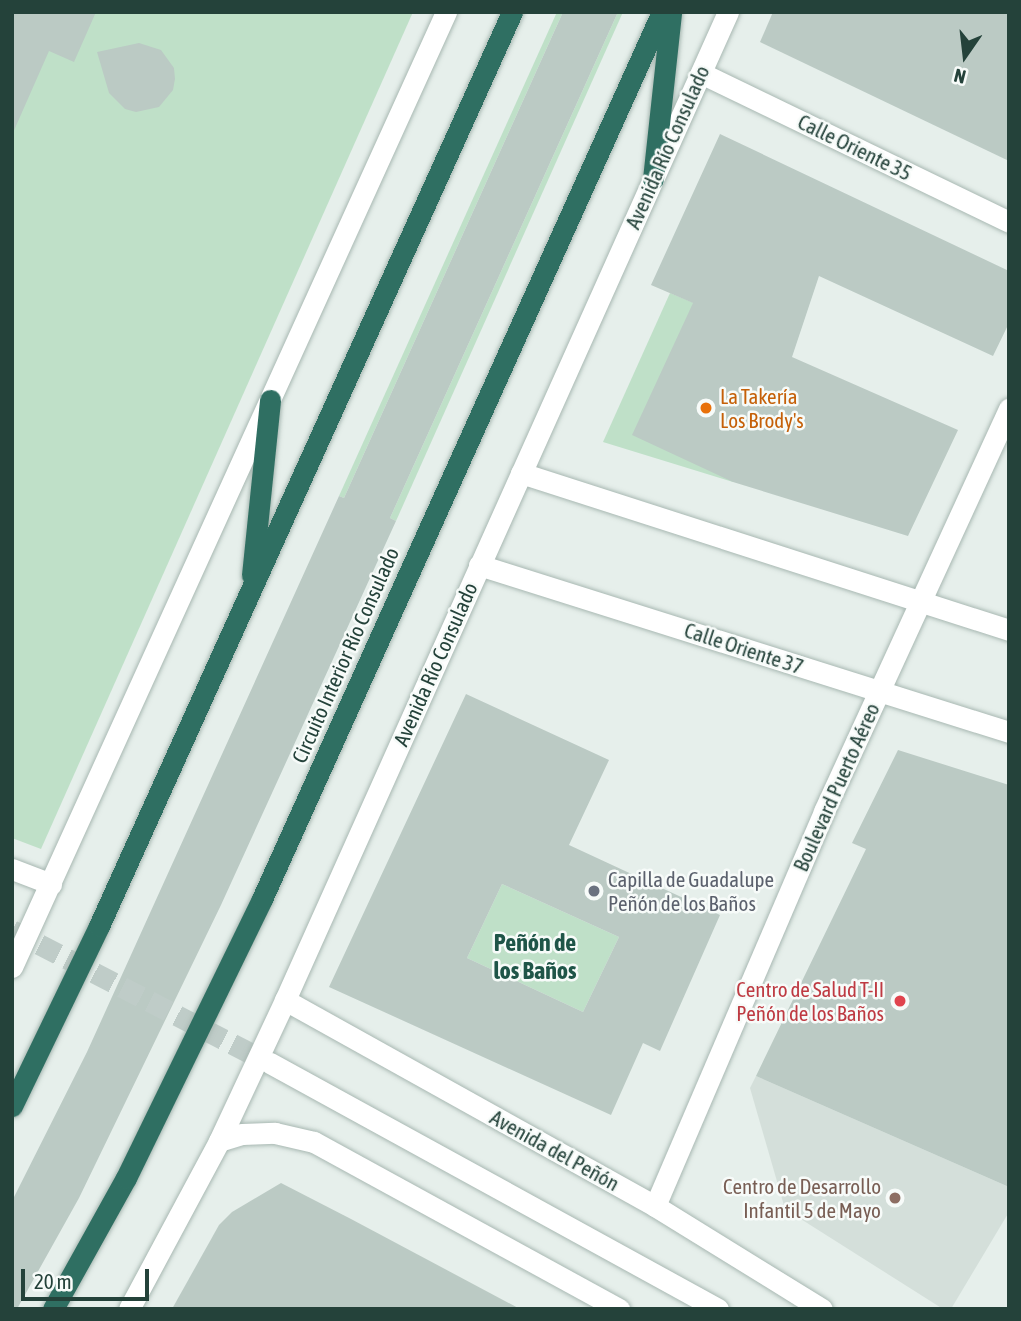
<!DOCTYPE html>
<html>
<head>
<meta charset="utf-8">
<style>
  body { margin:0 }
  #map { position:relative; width:1021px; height:1321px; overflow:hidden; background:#e6efeb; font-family:"Asap Condensed",sans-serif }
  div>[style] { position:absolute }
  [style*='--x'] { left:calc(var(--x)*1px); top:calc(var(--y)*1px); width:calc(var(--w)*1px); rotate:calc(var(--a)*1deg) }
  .built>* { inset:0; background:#d4dfda }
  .green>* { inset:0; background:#bfe0c8 }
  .building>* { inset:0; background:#bbcac4 }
  .secondary-tunnel>* { height:21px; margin-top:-10.5px; transform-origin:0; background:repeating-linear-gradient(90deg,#bfccc8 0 21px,transparent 0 31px) }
  .roads { filter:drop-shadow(0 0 2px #a8b8b2) drop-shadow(0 0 2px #a8b8b2) }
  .street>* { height:21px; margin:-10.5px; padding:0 10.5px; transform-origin:10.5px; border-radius:10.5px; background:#fff }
  .secondary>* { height:21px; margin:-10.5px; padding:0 10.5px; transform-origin:10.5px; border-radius:10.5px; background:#fff }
  .highway>* { height:21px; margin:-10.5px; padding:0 10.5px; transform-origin:10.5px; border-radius:10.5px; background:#2f6f62 }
  .dots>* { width:19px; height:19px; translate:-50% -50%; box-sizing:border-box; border:4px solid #f7fbf9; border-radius:50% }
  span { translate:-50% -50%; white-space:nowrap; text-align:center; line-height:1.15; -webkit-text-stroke:5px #f7fbf9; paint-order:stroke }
  .street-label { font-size:21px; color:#24423a }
  .food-label { font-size:21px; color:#c56008 }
  .left { translate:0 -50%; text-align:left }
  .worship-label { font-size:21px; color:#5b616d }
  .health-label { font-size:21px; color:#be3a42 }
  .right { translate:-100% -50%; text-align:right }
  .education-label { font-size:21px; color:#785e54 }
  .quarter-label { font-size:24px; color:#1f5548; font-weight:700 }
  .frame { position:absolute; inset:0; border:14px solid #24423a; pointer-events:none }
  .north { position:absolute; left:930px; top:21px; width:70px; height:70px; -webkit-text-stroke:5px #f7fbf9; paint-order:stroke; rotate:194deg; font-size:19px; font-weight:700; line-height:28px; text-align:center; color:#24423a }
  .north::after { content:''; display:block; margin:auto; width:24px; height:32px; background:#24423a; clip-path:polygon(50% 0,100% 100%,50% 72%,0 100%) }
  .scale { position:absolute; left:21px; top:1269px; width:128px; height:32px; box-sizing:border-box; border:4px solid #24423a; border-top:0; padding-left:9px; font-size:21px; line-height:24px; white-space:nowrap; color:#24423a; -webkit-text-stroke:5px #f7fbf9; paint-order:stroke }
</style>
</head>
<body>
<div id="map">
  <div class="built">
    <i style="clip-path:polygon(756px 1076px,1009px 1187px,1009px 1212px,951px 1309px,943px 1309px,785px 1209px,750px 1088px)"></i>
  </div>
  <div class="green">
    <i style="clip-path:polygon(12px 12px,413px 12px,41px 849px,12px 838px)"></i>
    <i style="clip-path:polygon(557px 12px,563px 12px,344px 498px,339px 496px)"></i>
    <i style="clip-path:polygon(618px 12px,623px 12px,396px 521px,390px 518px)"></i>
    <i style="clip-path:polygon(670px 293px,694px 303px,733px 482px,603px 442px)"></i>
    <i style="clip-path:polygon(502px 884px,619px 937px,583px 1012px,467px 958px)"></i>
  </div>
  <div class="building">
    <i style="clip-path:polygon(12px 12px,96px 12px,74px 62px,49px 51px,12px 135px)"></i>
    <i style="clip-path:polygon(563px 12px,618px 12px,390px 518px,396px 521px,221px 905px,79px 1198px,17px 1309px,12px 1309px,12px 1201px,87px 1052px,339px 496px,344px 498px)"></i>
    <i style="clip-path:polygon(773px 12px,1009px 12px,1009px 161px,760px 42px)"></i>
    <i style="clip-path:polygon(139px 43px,161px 50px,174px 68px,175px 79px,173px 90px,159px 107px,136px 112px,125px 109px,109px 93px,97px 52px)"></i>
    <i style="clip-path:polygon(720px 134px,1009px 271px,1009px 323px,993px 356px,819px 276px,792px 357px,958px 430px,908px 536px,733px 482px,632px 435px,693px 303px,651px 285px)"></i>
    <i style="clip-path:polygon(evenodd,466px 694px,609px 760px,569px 845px,720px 915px,660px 1051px,643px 1043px,611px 1115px,329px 987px,466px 694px,502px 884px,619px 937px,583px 1012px,467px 958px,502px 884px)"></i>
    <i style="clip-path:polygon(898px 750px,1009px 785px,1009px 1187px,756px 1076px,866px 849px,852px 843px)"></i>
    <i style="clip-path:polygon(281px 1183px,351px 1219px,520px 1309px,172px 1309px,219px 1225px,232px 1212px)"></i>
  </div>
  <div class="secondary-tunnel">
    <i style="--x:12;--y:930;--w:290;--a:27.3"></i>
  </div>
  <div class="roads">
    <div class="street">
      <i style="--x:701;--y:73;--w:342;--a:25.8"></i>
      <i style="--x:521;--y:473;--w:513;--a:17.83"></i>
      <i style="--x:479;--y:565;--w:556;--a:17.49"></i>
      <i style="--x:655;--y:1206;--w:430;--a:-66.8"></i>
      <i style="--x:824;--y:811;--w:443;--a:-65.3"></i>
    </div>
    <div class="secondary">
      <i style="--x:12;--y:869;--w:42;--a:21"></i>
      <i style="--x:12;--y:967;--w:1049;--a:-65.56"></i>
      <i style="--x:285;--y:1000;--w:423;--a:29.1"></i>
      <i style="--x:655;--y:1206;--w:196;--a:31.7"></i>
      <i style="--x:270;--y:1063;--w:511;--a:28.77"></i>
      <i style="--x:219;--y:1141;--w:24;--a:-17"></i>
      <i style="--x:242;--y:1134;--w:33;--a:-2"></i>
      <i style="--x:275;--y:1133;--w:40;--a:13"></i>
      <i style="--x:314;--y:1142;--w:348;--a:28.7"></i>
      <i style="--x:129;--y:1309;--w:191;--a:-61.8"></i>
      <i style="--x:219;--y:1141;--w:156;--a:-64.9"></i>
      <i style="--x:285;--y:1000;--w:1083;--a:-65.85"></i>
    </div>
    <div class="highway">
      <i style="--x:653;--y:179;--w:168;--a:-83.8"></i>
      <i style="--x:252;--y:575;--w:176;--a:-84.1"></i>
      <i style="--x:12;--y:1106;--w:200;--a:-64.2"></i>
      <i style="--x:99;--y:926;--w:1003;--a:-65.68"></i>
      <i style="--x:53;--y:1309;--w:150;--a:-60.9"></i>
      <i style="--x:126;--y:1178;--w:310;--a:-64"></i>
      <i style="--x:262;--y:899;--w:973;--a:-65.73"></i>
    </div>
  </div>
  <div class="dots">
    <i style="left:706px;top:408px;background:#e8710a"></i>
    <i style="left:594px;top:891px;background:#6b7280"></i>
    <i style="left:900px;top:1001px;background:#e0444e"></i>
    <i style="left:895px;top:1198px;background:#8d6e63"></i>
  </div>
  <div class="street-label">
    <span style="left:667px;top:147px;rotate:-66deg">Avenida Río Consulado</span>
    <span style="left:855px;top:147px;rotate:26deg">Calle Oriente 35</span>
    <span style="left:744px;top:648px;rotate:18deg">Calle Oriente 37</span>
    <span style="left:345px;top:655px;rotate:-66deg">Circuito Interior Río Consulado</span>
    <span style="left:435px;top:664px;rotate:-66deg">Avenida Río Consulado</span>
    <span style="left:836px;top:787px;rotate:-66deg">Boulevard Puerto Aéreo</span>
    <span style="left:555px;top:1150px;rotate:29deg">Avenida del Peñón</span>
  </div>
  <div class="food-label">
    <span class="left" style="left:720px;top:408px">La Takería<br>Los Brody's</span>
  </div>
  <div class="worship-label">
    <span class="left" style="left:608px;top:891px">Capilla de Guadalupe<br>Peñón de los Baños</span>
  </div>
  <div class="health-label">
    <span class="right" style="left:884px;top:1001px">Centro de Salud T-II<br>Peñón de los Baños</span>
  </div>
  <div class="education-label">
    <span class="right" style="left:881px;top:1198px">Centro de Desarrollo<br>Infantil 5 de Mayo</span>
  </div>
  <div class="quarter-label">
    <span style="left:535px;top:957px">Peñón de<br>los Baños</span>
  </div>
  <div class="frame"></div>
  <div class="north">N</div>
  <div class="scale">20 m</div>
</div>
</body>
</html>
